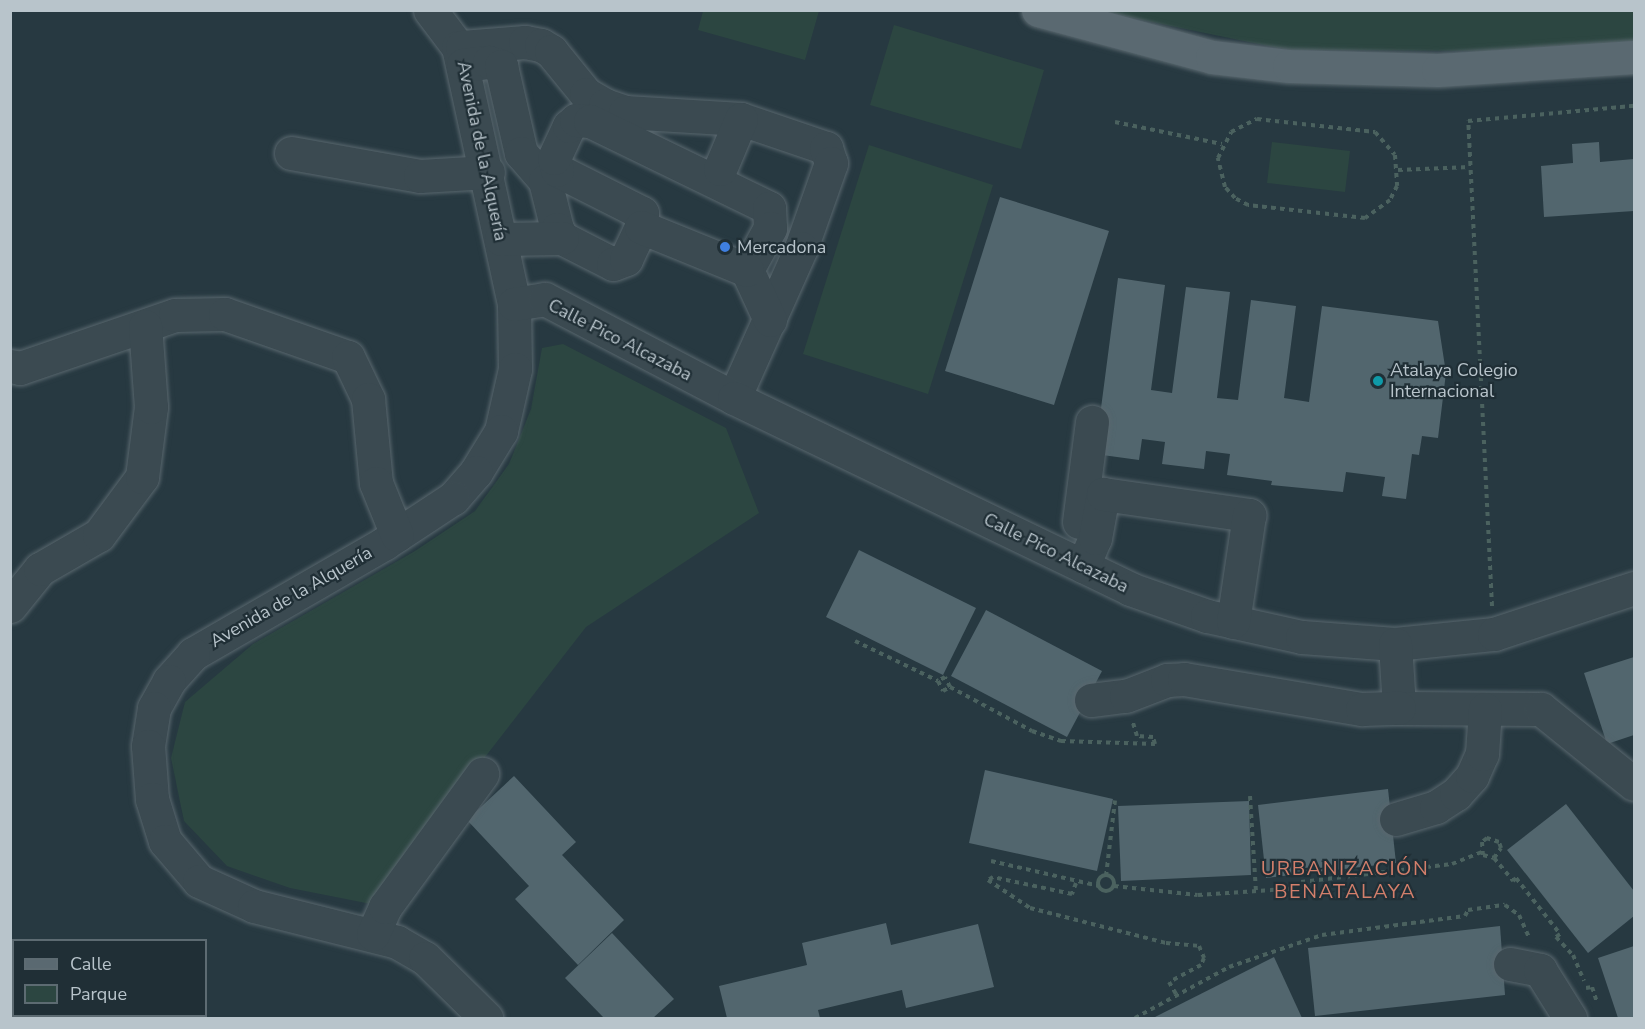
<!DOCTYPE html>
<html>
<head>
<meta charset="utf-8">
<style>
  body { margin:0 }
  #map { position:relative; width:1645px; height:1029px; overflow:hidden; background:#273941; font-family:"Nunito Sans",sans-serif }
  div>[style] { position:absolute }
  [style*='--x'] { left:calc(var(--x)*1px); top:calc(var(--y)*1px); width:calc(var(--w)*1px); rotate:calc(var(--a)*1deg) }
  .green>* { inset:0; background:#2c4641 }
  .building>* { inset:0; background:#52666e }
  .path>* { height:4px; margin-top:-2px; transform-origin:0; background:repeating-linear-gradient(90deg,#4b625f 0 4.5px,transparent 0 9px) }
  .path>.ring { margin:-2px; padding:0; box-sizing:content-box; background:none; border:4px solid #4b625f; border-radius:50% }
  .roads { filter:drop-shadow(0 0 2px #59676e) drop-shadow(0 0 2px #59676e) }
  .minor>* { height:33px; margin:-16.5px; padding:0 16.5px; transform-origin:16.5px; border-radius:16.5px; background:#3b4a51 }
  .major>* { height:33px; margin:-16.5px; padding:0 16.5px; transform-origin:16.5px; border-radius:16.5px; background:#5a6971 }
  .dots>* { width:16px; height:16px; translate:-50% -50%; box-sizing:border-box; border:3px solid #202f36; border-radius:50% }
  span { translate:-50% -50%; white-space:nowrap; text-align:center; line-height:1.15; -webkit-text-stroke:4.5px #202f36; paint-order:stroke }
  .street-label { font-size:18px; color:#b8c4cb }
  .poi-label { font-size:18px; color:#b8c4cb }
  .left { translate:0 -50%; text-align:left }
  .neighbourhood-label { font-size:20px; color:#d37f6b; letter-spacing:1.5px }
  .frame { position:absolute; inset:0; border:12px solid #b8c4cb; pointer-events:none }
  .legend { position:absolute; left:12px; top:939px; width:195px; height:78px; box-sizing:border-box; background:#202f36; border:2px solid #5d6b72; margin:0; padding:8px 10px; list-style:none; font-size:18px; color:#b8c4cb }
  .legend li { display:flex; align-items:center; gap:12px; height:30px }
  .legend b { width:30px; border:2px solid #5d6b72 }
</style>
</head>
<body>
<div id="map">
  <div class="green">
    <i style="clip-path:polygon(703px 11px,703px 10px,819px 11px,805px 60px,698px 30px)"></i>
    <i style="clip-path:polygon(1098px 11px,1634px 11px,1634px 41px,1518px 51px,1288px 50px)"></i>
    <i style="clip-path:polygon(894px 25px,1044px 70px,1021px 149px,870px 105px)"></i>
    <i style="clip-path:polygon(1272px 142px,1350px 151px,1345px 192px,1267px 183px)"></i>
    <i style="clip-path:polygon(869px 145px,993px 185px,928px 394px,803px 354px)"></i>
    <i style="clip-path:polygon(563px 344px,726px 428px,759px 513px,586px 627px,371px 904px,290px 888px,227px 866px,184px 821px,171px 758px,185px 702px,253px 644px,415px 551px,475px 511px,509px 464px,531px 409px,542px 348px)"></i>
  </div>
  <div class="building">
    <i style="clip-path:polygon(1599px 142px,1600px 162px,1634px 159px,1634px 211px,1544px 217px,1541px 166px,1573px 163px,1572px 144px)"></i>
    <i style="clip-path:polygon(1000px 197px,1109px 231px,1054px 405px,945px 371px)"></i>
    <i style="clip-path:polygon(1118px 278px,1165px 285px,1151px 390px,1172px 393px,1186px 287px,1230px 292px,1217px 398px,1238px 400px,1251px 300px,1296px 306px,1284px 398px,1309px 402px,1322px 306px,1438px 321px,1446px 373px,1438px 438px,1422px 436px,1419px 455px,1412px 454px,1406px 499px,1382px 496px,1385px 477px,1346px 472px,1343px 492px,1271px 485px,1272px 481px,1227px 475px,1230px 454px,1206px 451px,1204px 469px,1162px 464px,1165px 442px,1142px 439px,1139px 460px,1095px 454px)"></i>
    <i style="clip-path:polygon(859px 550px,976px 608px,943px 675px,826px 617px)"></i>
    <i style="clip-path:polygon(986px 610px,1102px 671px,1067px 737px,951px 676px)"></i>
    <i style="clip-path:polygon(1634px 657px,1634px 735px,1607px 744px,1584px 673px)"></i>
    <i style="clip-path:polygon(985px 770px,1113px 799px,1097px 871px,969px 843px)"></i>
    <i style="clip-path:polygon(514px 776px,576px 842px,562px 855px,624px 920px,578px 965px,515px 899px,529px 886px,467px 820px)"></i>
    <i style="clip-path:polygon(1388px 789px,1396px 863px,1266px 878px,1258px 805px)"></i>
    <i style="clip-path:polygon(1249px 801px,1251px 875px,1121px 881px,1118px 806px)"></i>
    <i style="clip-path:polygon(1566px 804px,1634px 891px,1634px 916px,1588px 953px,1507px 850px)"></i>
    <i style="clip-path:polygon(886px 923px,891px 945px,978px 924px,994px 987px,906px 1008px,902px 990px,818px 1010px,820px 1018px,727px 1018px,719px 986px,807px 965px,802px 943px)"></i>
    <i style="clip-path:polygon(1500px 926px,1505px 995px,1315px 1016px,1308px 948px)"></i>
    <i style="clip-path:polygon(612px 933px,674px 999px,653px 1018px,604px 1018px,565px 978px)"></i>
    <i style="clip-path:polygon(1634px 946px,1634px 1018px,1618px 1018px,1598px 958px)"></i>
    <i style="clip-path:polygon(1274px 957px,1302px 1018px,1153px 1018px)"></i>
  </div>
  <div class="path">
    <i style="--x:1257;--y:119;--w:119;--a:6.3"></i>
    <i style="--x:1375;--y:132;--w:30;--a:49"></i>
    <i style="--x:1395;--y:155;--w:31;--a:86"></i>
    <i style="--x:1397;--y:186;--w:16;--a:117"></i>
    <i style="--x:1390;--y:200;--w:31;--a:144"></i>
    <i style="--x:1365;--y:218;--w:118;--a:-173.7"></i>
    <i style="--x:1248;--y:205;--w:15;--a:-152"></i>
    <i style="--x:1235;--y:198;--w:15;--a:-132"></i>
    <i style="--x:1225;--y:187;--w:30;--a:-104"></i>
    <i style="--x:1218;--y:158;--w:29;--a:-63"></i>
    <i style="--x:1231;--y:132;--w:29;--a:-27"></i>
    <i style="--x:1115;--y:122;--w:109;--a:11.6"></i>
    <i style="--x:1398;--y:170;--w:72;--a:-2.4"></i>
    <i style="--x:1492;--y:606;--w:486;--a:-92.8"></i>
    <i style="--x:1468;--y:121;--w:167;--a:-5.2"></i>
    <i style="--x:855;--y:641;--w:92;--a:25.7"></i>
    <i style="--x:950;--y:687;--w:11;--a:-117"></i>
    <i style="--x:945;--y:677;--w:8;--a:150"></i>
    <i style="--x:938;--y:681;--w:11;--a:63"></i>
    <i style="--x:943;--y:691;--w:8;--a:-30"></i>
    <i style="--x:950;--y:687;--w:93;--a:28.2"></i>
    <i style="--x:1032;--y:731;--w:31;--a:19"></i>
    <i style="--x:1061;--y:741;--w:94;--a:1.8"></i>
    <i style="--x:1155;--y:744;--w:7;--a:-106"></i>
    <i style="--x:1153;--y:737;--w:16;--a:-176"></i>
    <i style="--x:1137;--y:736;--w:14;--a:-107"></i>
    <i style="--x:1250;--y:796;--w:96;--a:86.4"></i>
    <i style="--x:1494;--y:858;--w:12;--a:-55"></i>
    <i style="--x:1501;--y:848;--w:6;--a:-108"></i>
    <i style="--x:1499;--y:842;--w:13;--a:-162"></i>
    <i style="--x:1487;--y:838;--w:6;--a:141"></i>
    <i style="--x:1482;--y:842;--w:13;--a:86"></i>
    <i style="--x:1483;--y:855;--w:11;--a:15"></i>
    <i style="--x:1494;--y:858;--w:30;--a:50"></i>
    <i style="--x:1513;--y:881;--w:4;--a:-45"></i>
    <i style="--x:1516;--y:878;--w:71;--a:51.8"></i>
    <i style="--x:1560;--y:934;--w:5;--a:143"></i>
    <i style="--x:1556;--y:937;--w:25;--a:47"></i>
    <i style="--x:1573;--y:955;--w:28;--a:67"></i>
    <i style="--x:991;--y:861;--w:111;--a:13"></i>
    <i class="ring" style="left:1098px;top:875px;width:12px;height:12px"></i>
    <i style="--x:1106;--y:876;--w:76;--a:-83.2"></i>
    <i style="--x:1076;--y:883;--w:12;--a:110"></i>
    <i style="--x:1072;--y:894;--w:81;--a:-167.9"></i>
    <i style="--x:993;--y:877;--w:6;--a:149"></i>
    <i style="--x:988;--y:880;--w:50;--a:33.7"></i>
    <i style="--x:1030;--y:908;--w:140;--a:14.4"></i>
    <i style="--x:1166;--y:943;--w:33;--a:5"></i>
    <i style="--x:1199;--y:946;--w:13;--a:67"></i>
    <i style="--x:1204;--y:958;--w:8;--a:113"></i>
    <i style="--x:1201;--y:965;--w:36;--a:152"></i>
    <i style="--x:1169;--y:982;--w:16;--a:60"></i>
    <i style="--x:1114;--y:886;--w:84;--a:6.1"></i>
    <i style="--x:1198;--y:895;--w:104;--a:-3.9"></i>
    <i style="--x:1302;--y:888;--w:6;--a:-99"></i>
    <i style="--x:1301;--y:882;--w:152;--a:-6.8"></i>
    <i style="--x:1452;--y:864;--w:32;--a:-22"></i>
    <i style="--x:1586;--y:988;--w:6;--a:-9"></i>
    <i style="--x:1592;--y:987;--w:16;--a:72"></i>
    <i style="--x:1135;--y:1018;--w:107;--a:-28.5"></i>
    <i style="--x:1229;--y:967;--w:98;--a:-19"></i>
    <i style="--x:1322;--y:935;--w:144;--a:-7.6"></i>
    <i style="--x:1465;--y:916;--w:7;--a:-63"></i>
    <i style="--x:1468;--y:910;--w:37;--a:-8"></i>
    <i style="--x:1505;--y:905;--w:17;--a:36"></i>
    <i style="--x:1519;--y:915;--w:24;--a:66"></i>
  </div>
  <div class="roads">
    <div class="minor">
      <i style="--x:430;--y:10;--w:46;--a:52.9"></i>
      <i style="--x:458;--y:47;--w:263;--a:77.7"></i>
      <i style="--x:514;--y:304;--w:65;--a:89.1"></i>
      <i style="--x:515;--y:369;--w:64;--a:102.7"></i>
      <i style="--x:501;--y:431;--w:48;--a:121.4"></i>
      <i style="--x:476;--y:472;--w:35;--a:131"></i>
      <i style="--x:453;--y:498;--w:82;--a:146.5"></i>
      <i style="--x:385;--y:543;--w:222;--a:150"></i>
      <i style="--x:193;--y:654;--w:36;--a:132"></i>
      <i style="--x:169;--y:681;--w:31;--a:119"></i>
      <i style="--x:154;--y:708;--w:38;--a:99"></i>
      <i style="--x:148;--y:746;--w:53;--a:85.7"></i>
      <i style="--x:152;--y:799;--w:44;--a:72.8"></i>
      <i style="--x:165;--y:841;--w:52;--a:49.6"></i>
      <i style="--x:199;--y:881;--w:60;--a:24.4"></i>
      <i style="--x:254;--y:906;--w:147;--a:14.1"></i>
      <i style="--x:397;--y:942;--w:32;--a:30"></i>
      <i style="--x:425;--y:958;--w:86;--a:44.5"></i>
      <i style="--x:462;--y:47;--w:63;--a:-4.5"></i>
      <i style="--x:525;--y:42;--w:16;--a:11"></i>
      <i style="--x:541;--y:45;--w:12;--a:31"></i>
      <i style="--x:551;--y:51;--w:55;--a:50.9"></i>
      <i style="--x:586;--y:94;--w:22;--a:30"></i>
      <i style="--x:605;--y:105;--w:21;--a:19"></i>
      <i style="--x:625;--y:112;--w:116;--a:3.5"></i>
      <i style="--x:741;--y:119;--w:90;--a:18.8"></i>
      <i style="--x:826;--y:148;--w:16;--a:72"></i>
      <i style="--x:831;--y:163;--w:90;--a:109.4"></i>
      <i style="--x:801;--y:248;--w:164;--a:114.1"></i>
      <i style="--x:463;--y:65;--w:26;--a:-7"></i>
      <i style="--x:489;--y:62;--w:13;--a:18"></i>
      <i style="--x:501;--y:66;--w:89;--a:77.1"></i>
      <i style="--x:521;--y:153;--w:37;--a:49"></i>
      <i style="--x:545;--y:181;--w:49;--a:76"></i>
      <i style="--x:557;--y:229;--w:10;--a:61"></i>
      <i style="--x:562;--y:238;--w:57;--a:27"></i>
      <i style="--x:613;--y:264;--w:14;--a:-21"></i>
      <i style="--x:626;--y:259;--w:35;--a:-65"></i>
      <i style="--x:641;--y:227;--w:14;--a:-86"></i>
      <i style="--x:642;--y:213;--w:95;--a:-153.2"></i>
      <i style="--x:557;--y:170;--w:12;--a:-104"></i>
      <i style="--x:554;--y:158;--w:35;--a:-65"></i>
      <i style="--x:569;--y:126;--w:9;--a:-41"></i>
      <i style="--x:576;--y:120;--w:14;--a:4"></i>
      <i style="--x:590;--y:121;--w:199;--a:25.9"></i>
      <i style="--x:769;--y:208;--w:20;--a:87"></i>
      <i style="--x:770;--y:228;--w:48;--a:118.7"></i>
      <i style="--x:747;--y:270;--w:55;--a:65.3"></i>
      <i style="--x:291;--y:153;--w:131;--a:10.1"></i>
      <i style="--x:420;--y:176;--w:68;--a:-3.4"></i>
      <i style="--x:720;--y:169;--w:54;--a:-67.2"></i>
      <i style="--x:641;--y:227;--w:114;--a:22.1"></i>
      <i style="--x:501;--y:239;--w:61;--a:-0.9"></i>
      <i style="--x:514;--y:304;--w:31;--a:-9"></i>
      <i style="--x:545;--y:299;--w:213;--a:27.6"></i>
      <i style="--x:734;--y:398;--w:440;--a:25.7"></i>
      <i style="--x:1130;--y:589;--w:82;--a:19.3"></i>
      <i style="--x:1207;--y:616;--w:97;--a:12.5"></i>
      <i style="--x:1302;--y:637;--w:93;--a:4.3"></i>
      <i style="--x:1395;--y:644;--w:100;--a:-5.8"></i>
      <i style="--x:1494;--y:634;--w:147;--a:-18.2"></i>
      <i style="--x:10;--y:366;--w:10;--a:11"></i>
      <i style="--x:20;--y:368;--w:164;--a:-18.9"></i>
      <i style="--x:175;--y:315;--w:50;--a:-1.1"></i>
      <i style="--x:225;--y:314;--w:130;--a:19.3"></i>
      <i style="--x:348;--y:357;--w:47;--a:64.5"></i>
      <i style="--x:368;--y:399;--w:84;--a:84.6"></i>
      <i style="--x:376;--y:483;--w:56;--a:68"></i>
      <i style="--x:1079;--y:522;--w:101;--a:-82.6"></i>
      <i style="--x:1083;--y:566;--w:30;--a:-67"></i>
      <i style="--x:1095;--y:538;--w:45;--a:-79.7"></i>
      <i style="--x:1103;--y:494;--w:148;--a:8.2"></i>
      <i style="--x:1249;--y:515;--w:108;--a:98.5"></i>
      <i style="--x:10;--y:606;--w:48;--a:-51"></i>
      <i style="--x:40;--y:569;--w:68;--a:-30"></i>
      <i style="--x:99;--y:535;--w:72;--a:-53.4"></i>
      <i style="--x:142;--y:477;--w:71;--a:-82.7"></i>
      <i style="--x:151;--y:407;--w:81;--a:-94.2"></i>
      <i style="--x:1395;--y:644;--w:64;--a:86.4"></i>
      <i style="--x:1399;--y:708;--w:142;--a:0.4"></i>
      <i style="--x:1541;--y:709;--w:119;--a:38.9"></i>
      <i style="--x:1091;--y:700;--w:35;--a:-7"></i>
      <i style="--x:1126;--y:696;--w:44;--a:-21.3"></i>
      <i style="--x:1167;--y:680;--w:17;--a:-3"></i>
      <i style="--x:1184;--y:679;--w:181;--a:9.6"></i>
      <i style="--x:1362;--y:709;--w:37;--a:-2"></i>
      <i style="--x:1396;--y:819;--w:42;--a:-16.7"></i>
      <i style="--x:1436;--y:807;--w:24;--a:-33"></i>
      <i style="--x:1456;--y:794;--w:24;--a:-48"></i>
      <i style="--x:1472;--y:776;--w:24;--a:-66"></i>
      <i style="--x:1482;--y:754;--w:45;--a:-86.2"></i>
      <i style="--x:373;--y:934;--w:30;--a:-66"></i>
      <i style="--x:385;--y:907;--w:165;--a:-53.9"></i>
      <i style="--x:1510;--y:964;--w:31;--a:11"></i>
      <i style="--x:1540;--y:970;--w:57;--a:58"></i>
    </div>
    <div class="major">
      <i style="--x:1038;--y:10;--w:180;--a:15.1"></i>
      <i style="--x:1212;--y:57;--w:78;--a:6.7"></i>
      <i style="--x:1289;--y:66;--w:149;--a:1.5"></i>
      <i style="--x:1438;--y:70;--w:196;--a:-3.8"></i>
    </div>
  </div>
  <div class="dots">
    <i style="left:725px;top:247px;background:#3f7fe0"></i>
    <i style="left:1378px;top:381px;background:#0f9aa8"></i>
  </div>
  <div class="street-label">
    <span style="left:482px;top:151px;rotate:78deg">Avenida de la Alquería</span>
    <span style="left:620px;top:340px;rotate:27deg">Calle Pico Alcazaba</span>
    <span style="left:1056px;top:553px;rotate:26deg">Calle Pico Alcazaba</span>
    <span style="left:291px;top:597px;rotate:-30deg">Avenida de la Alquería</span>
  </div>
  <div class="poi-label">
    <span class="left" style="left:737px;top:247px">Mercadona</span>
    <span class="left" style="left:1390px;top:381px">Atalaya Colegio<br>Internacional</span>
  </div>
  <div class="neighbourhood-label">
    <span style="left:1345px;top:880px">URBANIZACIÓN<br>BENATALAYA</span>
  </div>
  <div class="frame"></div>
  <ul class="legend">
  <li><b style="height:8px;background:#5a6971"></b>Calle</li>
  <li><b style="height:16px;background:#2c4641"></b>Parque</li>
  </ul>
</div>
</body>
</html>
